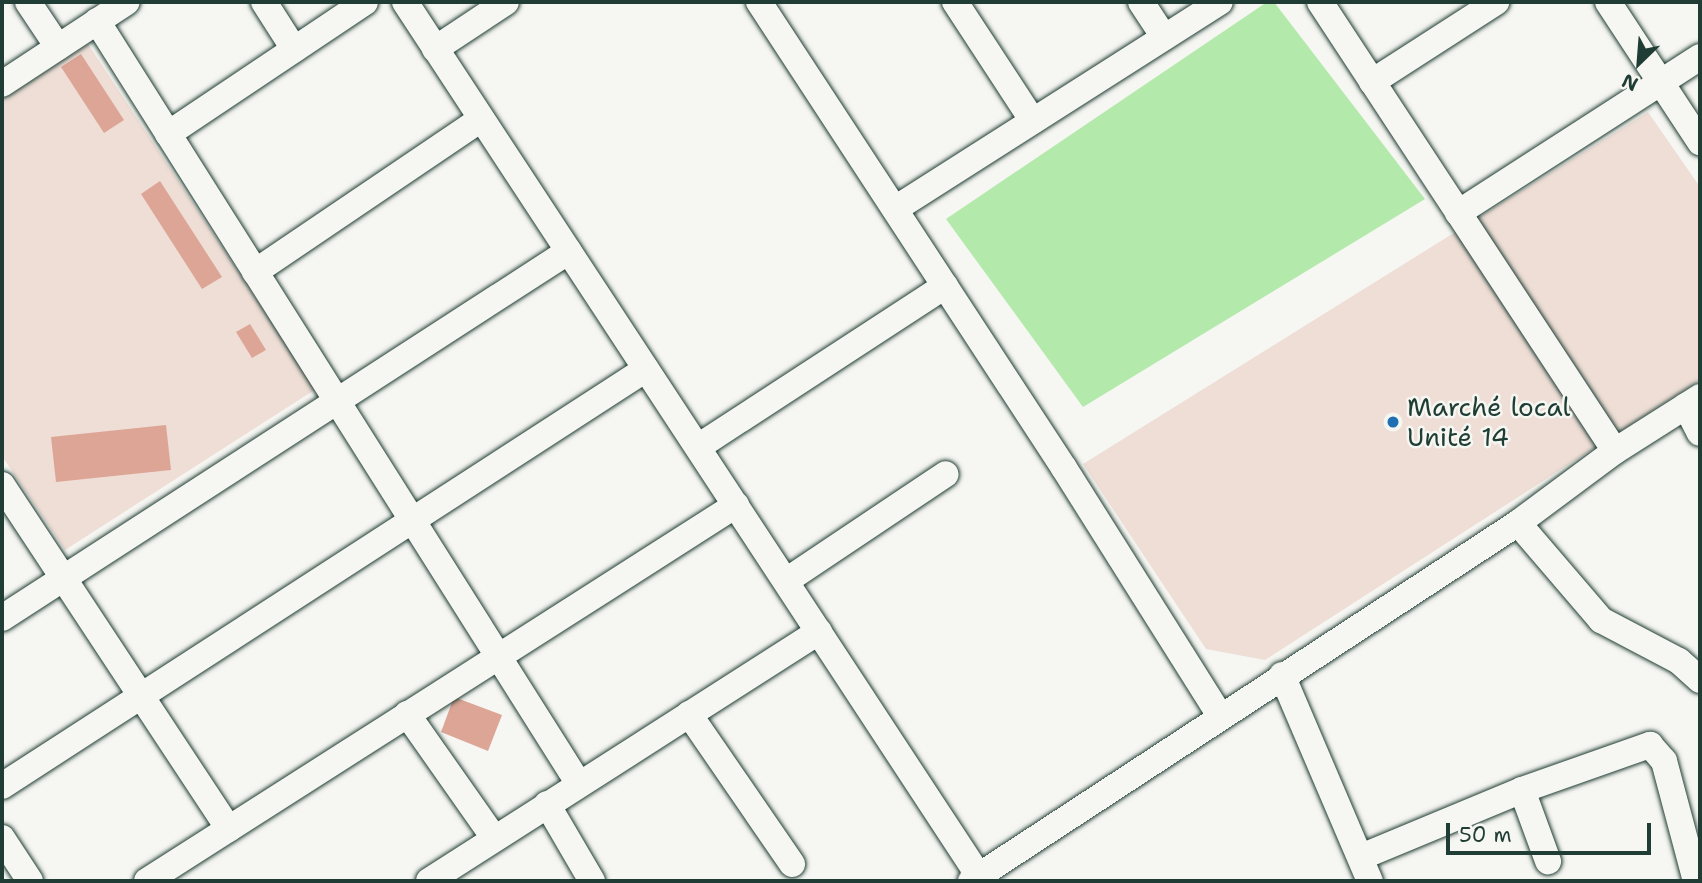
<!DOCTYPE html>
<html>
<head>
<meta charset="utf-8">
<style>
  body { margin:0 }
  #map { position:relative; width:1702px; height:883px; overflow:hidden; background:#f6f6f2; font-family:"Shantell Sans",sans-serif }
  div>[style] { position:absolute }
  [style*='--x'] { left:calc(var(--x)*1px); top:calc(var(--y)*1px); width:calc(var(--w)*1px); rotate:calc(var(--a)*1deg) }
  .built>* { inset:0; background:#eeded6 }
  .green>* { inset:0; background:#b3e9ab }
  .building>* { inset:0; background:#dda596 }
  .roads { filter:drop-shadow(0 0 2px #1f3d34) drop-shadow(0 0 2px #1f3d34) }
  .street>* { height:26px; margin:-13px; padding:0 13px; transform-origin:13px; border-radius:13px; background:#f6f6f2 }
  .dots>* { width:19px; height:19px; translate:-50% -50%; box-sizing:border-box; border:4px solid #f6f6f2; border-radius:50% }
  span { translate:-50% -50%; white-space:nowrap; text-align:center; line-height:1.15; -webkit-text-stroke:5px #f6f6f2; paint-order:stroke }
  .poi-label { font-size:26px; color:#1f3d34 }
  .left { translate:0 -50%; text-align:left }
  .frame { position:absolute; inset:0; border:4px solid #1f3d34; pointer-events:none }
  .north { position:absolute; left:1604px; top:28px; width:70px; height:70px; -webkit-text-stroke:5px #f6f6f2; paint-order:stroke; rotate:205deg; font-size:19px; font-weight:700; line-height:28px; text-align:center; color:#1f3d34 }
  .north::after { content:''; display:block; margin:auto; width:24px; height:32px; background:#1f3d34; clip-path:polygon(50% 0,100% 100%,50% 72%,0 100%) }
  .scale { position:absolute; left:1446px; top:823px; width:205px; height:32px; box-sizing:border-box; border:4px solid #1f3d34; border-top:0; padding-left:9px; font-size:21px; line-height:24px; white-space:nowrap; color:#1f3d34; -webkit-text-stroke:5px #f6f6f2; paint-order:stroke }
</style>
</head>
<body>
<div id="map">
  <div class="built">
    <i style="clip-path:polygon(88px 44px,316px 389px,65px 550px,2px 456px,2px 100px)"></i>
    <i style="clip-path:polygon(1648px 112px,1700px 187px,1700px 380px,1265px 660px,1206px 649px,1083px 464px)"></i>
  </div>
  <div class="green">
    <i style="clip-path:polygon(1267px 2px,1274px 2px,1425px 199px,1083px 407px,946px 219px)"></i>
  </div>
  <div class="building">
    <i style="clip-path:polygon(81px 54px,124px 120px,104px 133px,61px 67px)"></i>
    <i style="clip-path:polygon(160px 181px,222px 277px,202px 289px,141px 194px)"></i>
    <i style="clip-path:polygon(250px 324px,266px 350px,252px 358px,236px 332px)"></i>
    <i style="clip-path:polygon(166px 425px,171px 470px,56px 482px,51px 437px)"></i>
    <i style="clip-path:polygon(454px 697px,502px 715px,488px 751px,441px 732px)"></i>
  </div>
  <div class="roads">
    <div class="street">
      <i style="--x:28;--y:2;--w:54;--a:56.3"></i>
      <i style="--x:264;--y:2;--w:56;--a:57.4"></i>
      <i style="--x:405;--y:2;--w:1046;--a:56.71"></i>
      <i style="--x:759;--y:2;--w:557;--a:56.79"></i>
      <i style="--x:1064;--y:468;--w:293;--a:57.8"></i>
      <i style="--x:955;--y:2;--w:142;--a:56.8"></i>
      <i style="--x:1141;--y:2;--w:42;--a:56.7"></i>
      <i style="--x:1320;--y:2;--w:537;--a:56.69"></i>
      <i style="--x:1608;--y:2;--w:168;--a:56.7"></i>
      <i style="--x:97;--y:21;--w:902;--a:57.72"></i>
      <i style="--x:435;--y:49;--w:85;--a:-33.5"></i>
      <i style="--x:1372;--y:82;--w:148;--a:-32.8"></i>
      <i style="--x:2;--y:84;--w:149;--a:-33.3"></i>
      <i style="--x:168;--y:134;--w:237;--a:-33.8"></i>
      <i style="--x:895;--y:209;--w:385;--a:-32.5"></i>
      <i style="--x:1458;--y:213;--w:288;--a:-32.8"></i>
      <i style="--x:255;--y:272;--w:273;--a:-34.1"></i>
      <i style="--x:1686;--y:406;--w:30;--a:63"></i>
      <i style="--x:698;--y:447;--w:295;--a:-33.1"></i>
      <i style="--x:2;--y:485;--w:412;--a:56.6"></i>
      <i style="--x:1518;--y:523;--w:128;--a:49.4"></i>
      <i style="--x:1601;--y:620;--w:88;--a:27.7"></i>
      <i style="--x:1679;--y:661;--w:28;--a:42"></i>
      <i style="--x:786;--y:581;--w:192;--a:-33.8"></i>
      <i style="--x:2;--y:618;--w:675;--a:-32.91"></i>
      <i style="--x:1282;--y:675;--w:224;--a:66.9"></i>
      <i style="--x:407;--y:714;--w:151;--a:54.9"></i>
      <i style="--x:689;--y:714;--w:182;--a:55.5"></i>
      <i style="--x:2;--y:786;--w:767;--a:-32.92"></i>
      <i style="--x:1522;--y:790;--w:76;--a:69.9"></i>
      <i style="--x:547;--y:804;--w:89;--a:59.7"></i>
      <i style="--x:2;--y:838;--w:51;--a:56.9"></i>
      <i style="--x:1361;--y:857;--w:174;--a:-22.6"></i>
      <i style="--x:1522;--y:790;--w:136;--a:-19.4"></i>
      <i style="--x:1650;--y:745;--w:21;--a:49"></i>
      <i style="--x:1664;--y:761;--w:124;--a:75.1"></i>
      <i style="--x:147;--y:881;--w:699;--a:-32.55"></i>
      <i style="--x:429;--y:881;--w:463;--a:-32.6"></i>
      <i style="--x:971;--y:881;--w:654;--a:-33.2"></i>
      <i style="--x:1518;--y:523;--w:121;--a:-36.6"></i>
      <i style="--x:1615;--y:451;--w:101;--a:-32.4"></i>
    </div>
  </div>
  <div class="dots">
    <i style="left:1393px;top:422px;background:#1f6fb2"></i>
  </div>
  <div class="poi-label">
    <span class="left" style="left:1407px;top:422px">Marché local<br>Unité 14</span>
  </div>
  <div class="frame"></div>
  <div class="north">N</div>
  <div class="scale">50 m</div>
</div>
</body>
</html>
